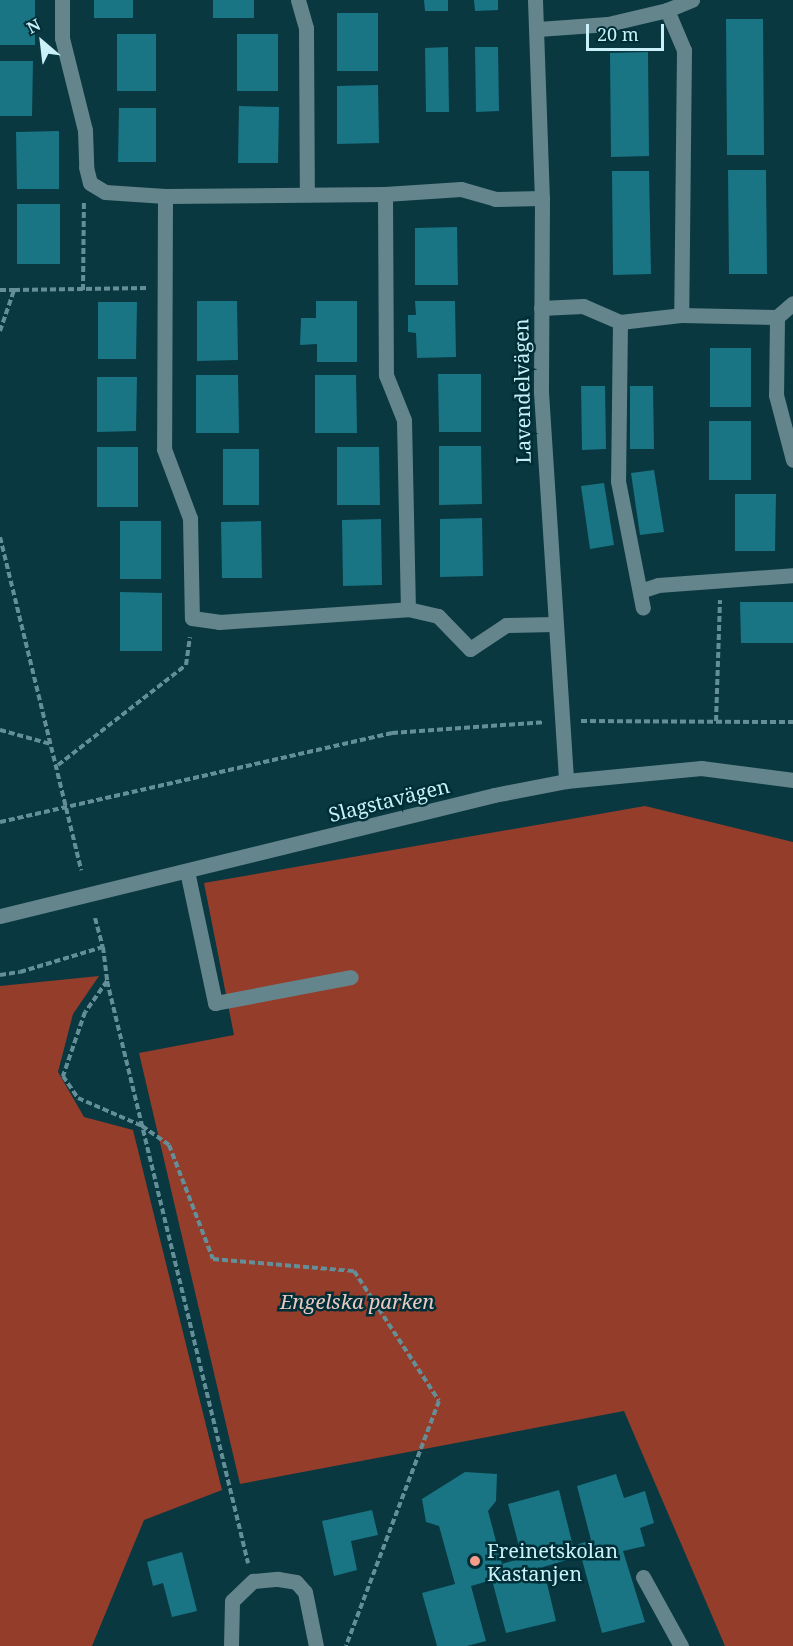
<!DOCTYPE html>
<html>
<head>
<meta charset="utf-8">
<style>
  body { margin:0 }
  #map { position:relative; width:793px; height:1646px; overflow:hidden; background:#093841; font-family:"Noto Serif",serif }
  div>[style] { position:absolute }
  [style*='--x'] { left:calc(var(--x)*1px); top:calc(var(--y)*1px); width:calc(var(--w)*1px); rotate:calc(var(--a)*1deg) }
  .green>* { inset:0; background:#943d2b }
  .building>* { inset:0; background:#197484 }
  .path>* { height:4px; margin-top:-2px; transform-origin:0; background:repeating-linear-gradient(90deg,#648f98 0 6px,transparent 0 9px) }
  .minor>* { height:15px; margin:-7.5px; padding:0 7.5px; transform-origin:7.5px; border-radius:7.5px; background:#65858c }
  .dots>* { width:16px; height:16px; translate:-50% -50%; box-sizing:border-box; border:3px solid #002e37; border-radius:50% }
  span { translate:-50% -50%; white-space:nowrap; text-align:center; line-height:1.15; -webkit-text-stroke:5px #002e37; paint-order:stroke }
  .street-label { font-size:20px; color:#caf1fa }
  .park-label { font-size:20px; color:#eac9c1; font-style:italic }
  .poi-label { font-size:20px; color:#caf1fa }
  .left { translate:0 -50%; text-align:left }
  .north { position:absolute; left:12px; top:12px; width:60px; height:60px; -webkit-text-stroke:4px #002e37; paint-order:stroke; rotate:332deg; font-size:16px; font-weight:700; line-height:24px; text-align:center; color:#caf1fa }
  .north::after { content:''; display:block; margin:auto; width:21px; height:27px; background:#caf1fa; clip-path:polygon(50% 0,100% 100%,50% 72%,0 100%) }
  .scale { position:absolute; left:586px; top:24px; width:78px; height:27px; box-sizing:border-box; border:3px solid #caf1fa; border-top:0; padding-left:8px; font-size:18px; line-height:21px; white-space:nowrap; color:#caf1fa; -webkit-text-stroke:4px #002e37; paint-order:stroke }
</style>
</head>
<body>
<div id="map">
  <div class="green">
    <i style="clip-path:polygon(645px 806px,793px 842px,793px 1646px,725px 1646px,624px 1411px,240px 1484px,139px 1053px,234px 1035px,204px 883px)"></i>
    <i style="clip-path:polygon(99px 976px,73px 1014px,58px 1072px,84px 1117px,133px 1130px,222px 1490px,144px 1520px,92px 1646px,0 1646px,0 986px)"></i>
  </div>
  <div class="building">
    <i style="clip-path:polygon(0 0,35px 0,35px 45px,0 45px)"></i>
    <i style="clip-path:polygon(94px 0,133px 0,133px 18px,94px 18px)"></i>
    <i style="clip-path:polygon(213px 0,254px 0,254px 18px,213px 18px)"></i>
    <i style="clip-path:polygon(424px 0,448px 0,448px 11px,425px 11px)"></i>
    <i style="clip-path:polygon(474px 0,498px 0,498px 10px,475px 11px)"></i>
    <i style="clip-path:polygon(337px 13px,378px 13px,378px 71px,337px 71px)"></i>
    <i style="clip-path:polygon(726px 19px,763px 19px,764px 155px,727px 155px)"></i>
    <i style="clip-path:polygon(117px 34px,156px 34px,156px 91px,117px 91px)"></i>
    <i style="clip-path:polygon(237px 34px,278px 34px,278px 91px,237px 91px)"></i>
    <i style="clip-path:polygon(448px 47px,449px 112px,426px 112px,425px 48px)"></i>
    <i style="clip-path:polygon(475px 47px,498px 47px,499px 111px,476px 112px)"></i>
    <i style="clip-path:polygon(648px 52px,649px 156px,611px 157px,610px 53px)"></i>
    <i style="clip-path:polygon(0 61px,33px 61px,32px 116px,0 116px)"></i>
    <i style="clip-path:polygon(378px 85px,379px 143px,337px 144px,337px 86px)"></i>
    <i style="clip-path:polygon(239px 106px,279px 107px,278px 163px,238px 163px)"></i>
    <i style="clip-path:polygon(119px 108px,156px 108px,156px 162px,118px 162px)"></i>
    <i style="clip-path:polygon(59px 131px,59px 189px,17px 189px,16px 132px)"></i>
    <i style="clip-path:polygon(728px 170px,766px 170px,767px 274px,729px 274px)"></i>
    <i style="clip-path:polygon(612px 171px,649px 171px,651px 274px,613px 275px)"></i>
    <i style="clip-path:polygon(17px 204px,60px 204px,60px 264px,17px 264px)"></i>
    <i style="clip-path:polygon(457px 227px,458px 285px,415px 285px,415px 228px)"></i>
    <i style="clip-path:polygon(197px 301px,237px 301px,238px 360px,197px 361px)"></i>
    <i style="clip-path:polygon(316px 301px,357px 301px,357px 362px,317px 362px,317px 344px,300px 345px,301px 318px,316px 318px)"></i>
    <i style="clip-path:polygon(415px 301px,455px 301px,456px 357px,417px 358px,416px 333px,408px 332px,408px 315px,416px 315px)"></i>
    <i style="clip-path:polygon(98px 302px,137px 302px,136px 359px,98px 359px)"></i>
    <i style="clip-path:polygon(710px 348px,751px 348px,751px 407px,710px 407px)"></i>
    <i style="clip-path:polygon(438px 374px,481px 374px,481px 432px,439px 432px)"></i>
    <i style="clip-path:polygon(196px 375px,238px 375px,239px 433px,196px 433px)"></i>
    <i style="clip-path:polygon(315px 375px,356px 375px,357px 433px,315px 433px)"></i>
    <i style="clip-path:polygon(97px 377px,137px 377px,136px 431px,97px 432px)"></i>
    <i style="clip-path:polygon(581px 386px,605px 386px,606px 449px,582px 450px)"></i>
    <i style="clip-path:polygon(630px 386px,653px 386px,654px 449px,630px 449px)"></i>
    <i style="clip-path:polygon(709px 421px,751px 421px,751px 480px,709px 480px)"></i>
    <i style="clip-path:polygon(439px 446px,481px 446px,482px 504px,439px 505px)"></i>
    <i style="clip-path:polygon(97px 447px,138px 447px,138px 507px,97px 507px)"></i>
    <i style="clip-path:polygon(337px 447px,379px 447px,380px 505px,337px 505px)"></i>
    <i style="clip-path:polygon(223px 449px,259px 449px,259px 505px,223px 505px)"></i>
    <i style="clip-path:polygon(654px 470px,664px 532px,640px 535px,631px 473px)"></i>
    <i style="clip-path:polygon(604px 483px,614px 545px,590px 549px,581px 486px)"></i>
    <i style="clip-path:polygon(735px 494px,776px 494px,775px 551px,735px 551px)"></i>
    <i style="clip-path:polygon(482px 518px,483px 576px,440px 577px,440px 519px)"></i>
    <i style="clip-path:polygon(381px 519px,382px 585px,343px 586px,342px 520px)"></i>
    <i style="clip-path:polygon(120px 521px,161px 521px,161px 579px,120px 579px)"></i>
    <i style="clip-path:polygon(261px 521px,262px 578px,222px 578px,221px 522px)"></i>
    <i style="clip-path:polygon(120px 592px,162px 593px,162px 651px,120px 651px)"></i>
    <i style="clip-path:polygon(740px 602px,793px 602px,793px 643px,741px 643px)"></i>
    <i style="clip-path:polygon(465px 1472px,497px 1474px,496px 1501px,488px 1511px,502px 1564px,522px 1558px,508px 1504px,559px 1490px,573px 1546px,591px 1540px,577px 1486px,616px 1474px,624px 1498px,645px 1491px,654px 1523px,640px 1528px,645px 1546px,623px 1551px,645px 1622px,602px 1633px,581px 1556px,543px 1567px,556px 1621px,506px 1633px,492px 1580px,471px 1586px,486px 1641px,467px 1646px,437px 1646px,422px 1593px,455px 1584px,439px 1526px,426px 1522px,422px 1499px)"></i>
    <i style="clip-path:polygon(372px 1510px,378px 1535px,351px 1541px,357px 1570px,334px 1576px,322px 1521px)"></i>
    <i style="clip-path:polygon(182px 1552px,197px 1611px,172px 1617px,163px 1583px,153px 1586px,147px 1562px)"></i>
  </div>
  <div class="path">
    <i style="--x:0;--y:290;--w:14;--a:0"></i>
    <i style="--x:83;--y:290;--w:89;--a:-89.4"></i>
    <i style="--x:0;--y:331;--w:43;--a:-71.1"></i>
    <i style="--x:14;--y:290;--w:133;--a:-0.9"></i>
    <i style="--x:0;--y:537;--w:343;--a:76.3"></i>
    <i style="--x:581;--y:721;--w:212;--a:0.3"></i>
    <i style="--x:716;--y:721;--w:121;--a:-88.1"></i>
    <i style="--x:0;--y:730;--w:53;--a:15.4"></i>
    <i style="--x:58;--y:765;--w:162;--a:-38"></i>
    <i style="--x:186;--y:665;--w:28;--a:-82"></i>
    <i style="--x:0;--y:822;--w:402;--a:-12.8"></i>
    <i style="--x:392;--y:733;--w:152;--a:-4.1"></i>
    <i style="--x:95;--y:918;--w:30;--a:75"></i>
    <i style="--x:0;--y:975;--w:20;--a:-9"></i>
    <i style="--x:20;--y:972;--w:87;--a:-16.8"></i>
    <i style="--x:103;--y:947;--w:34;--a:83"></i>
    <i style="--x:107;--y:981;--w:599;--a:76.38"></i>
    <i style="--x:107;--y:981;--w:38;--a:125"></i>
    <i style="--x:85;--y:1012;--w:68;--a:109"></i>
    <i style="--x:63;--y:1076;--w:27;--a:56"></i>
    <i style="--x:78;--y:1098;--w:70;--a:23.6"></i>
    <i style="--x:142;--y:1126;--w:33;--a:35"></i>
    <i style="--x:169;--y:1145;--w:122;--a:68.9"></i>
    <i style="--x:213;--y:1259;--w:142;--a:4.9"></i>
    <i style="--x:354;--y:1271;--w:155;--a:56.8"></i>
    <i style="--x:439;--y:1401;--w:262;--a:110.8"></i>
  </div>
  <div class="minor">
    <i style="--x:62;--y:0;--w:38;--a:90"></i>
    <i style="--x:62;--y:38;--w:95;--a:76"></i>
    <i style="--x:85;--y:130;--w:37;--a:88"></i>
    <i style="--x:86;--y:167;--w:16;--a:76"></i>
    <i style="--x:90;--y:183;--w:17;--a:31"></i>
    <i style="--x:105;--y:192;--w:60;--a:3.8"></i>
    <i style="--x:165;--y:196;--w:220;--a:-0.5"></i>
    <i style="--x:385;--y:194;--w:76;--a:-3.8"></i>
    <i style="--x:461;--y:189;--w:35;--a:16"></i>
    <i style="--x:495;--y:199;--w:47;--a:-1.2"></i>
    <i style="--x:298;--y:0;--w:29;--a:74"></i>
    <i style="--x:306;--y:28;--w:165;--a:89.7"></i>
    <i style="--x:535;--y:0;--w:198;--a:88"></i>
    <i style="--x:542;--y:198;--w:194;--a:90.3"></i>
    <i style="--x:541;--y:392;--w:390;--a:86.3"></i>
    <i style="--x:667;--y:10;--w:43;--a:67"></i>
    <i style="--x:684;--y:50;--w:265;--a:90.6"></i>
    <i style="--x:681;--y:315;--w:96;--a:1.2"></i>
    <i style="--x:777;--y:317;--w:78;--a:90.7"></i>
    <i style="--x:776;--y:395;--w:67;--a:75.3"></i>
    <i style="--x:538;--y:29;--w:70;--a:-4.1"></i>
    <i style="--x:608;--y:24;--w:61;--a:-13.3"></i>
    <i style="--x:667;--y:10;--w:27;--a:-22"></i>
    <i style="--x:385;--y:194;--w:181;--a:89.7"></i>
    <i style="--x:386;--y:375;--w:48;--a:68.2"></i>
    <i style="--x:404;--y:420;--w:189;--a:88.8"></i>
    <i style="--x:408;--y:609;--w:31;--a:13"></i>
    <i style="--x:438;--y:616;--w:46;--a:45.9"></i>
    <i style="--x:470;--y:649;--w:43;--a:-33.7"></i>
    <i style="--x:506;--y:625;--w:48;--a:-1.2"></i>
    <i style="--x:165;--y:196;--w:253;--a:90.2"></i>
    <i style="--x:164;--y:449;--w:74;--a:69.4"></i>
    <i style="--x:190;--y:518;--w:100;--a:88.9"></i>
    <i style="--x:192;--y:618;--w:27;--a:8"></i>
    <i style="--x:219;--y:622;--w:189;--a:-3.9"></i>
    <i style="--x:541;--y:308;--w:42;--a:-2.7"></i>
    <i style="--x:583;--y:306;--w:40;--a:23.4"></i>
    <i style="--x:620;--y:322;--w:61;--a:-6.5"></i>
    <i style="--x:777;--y:317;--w:21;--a:-41"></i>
    <i style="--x:620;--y:322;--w:159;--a:90.7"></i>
    <i style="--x:618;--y:481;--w:129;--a:78.9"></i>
    <i style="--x:640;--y:591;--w:19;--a:-18"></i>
    <i style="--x:658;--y:585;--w:135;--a:-4.2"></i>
    <i style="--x:187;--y:871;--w:135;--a:78"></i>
    <i style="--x:215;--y:1003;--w:138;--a:-10.8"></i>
    <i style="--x:0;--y:916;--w:509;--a:-13.76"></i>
    <i style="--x:494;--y:795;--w:73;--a:-11"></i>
    <i style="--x:566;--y:781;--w:136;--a:-5.5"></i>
    <i style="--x:701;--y:768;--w:93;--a:7.4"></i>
    <i style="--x:643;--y:1577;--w:79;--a:61.2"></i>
    <i style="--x:231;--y:1646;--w:45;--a:-88.7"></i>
    <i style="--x:232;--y:1601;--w:29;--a:-44"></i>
    <i style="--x:253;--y:1581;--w:25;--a:-5"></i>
    <i style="--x:278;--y:1579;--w:18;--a:9"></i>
    <i style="--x:296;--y:1582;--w:13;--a:48"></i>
    <i style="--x:305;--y:1592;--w:55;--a:78.5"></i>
  </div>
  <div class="dots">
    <i style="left:475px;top:1561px;background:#f49e8a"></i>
  </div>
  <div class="street-label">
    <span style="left:522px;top:391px;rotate:-91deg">Lavendelvägen</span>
    <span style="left:389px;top:800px;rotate:-14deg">Slagstavägen</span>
  </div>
  <div class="park-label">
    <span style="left:357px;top:1301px">Engelska parken</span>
  </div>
  <div class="poi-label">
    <span class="left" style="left:487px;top:1562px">Freinetskolan<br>Kastanjen</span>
  </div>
  <div class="north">N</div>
  <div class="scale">20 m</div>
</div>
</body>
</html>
